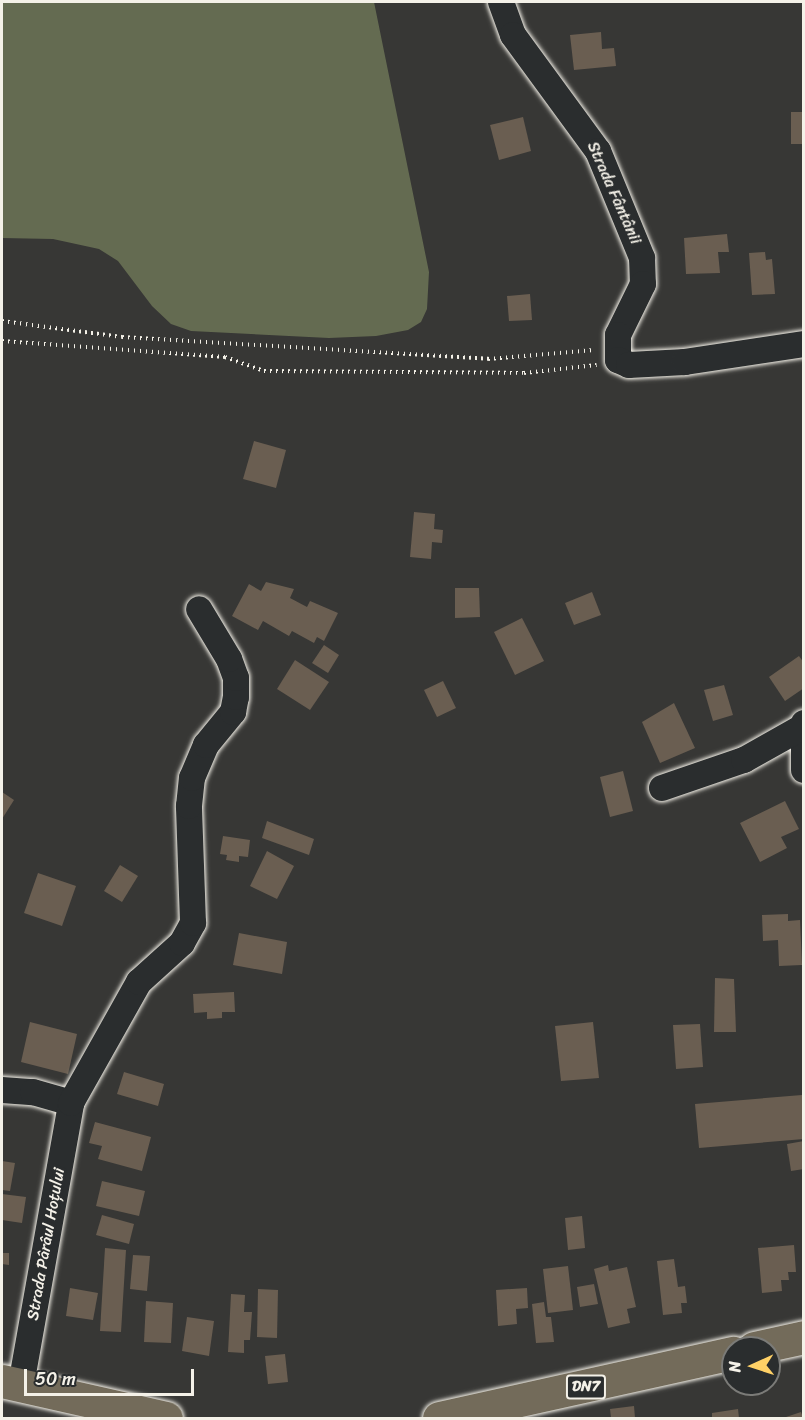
<!DOCTYPE html>
<html>
<head>
<meta charset="utf-8">
<style>
  body { margin:0 }
  #map { position:relative; width:805px; height:1420px; overflow:hidden; background:#373735; font-family:Sriracha,sans-serif }
  div>[style] { position:absolute }
  [style*='--x'] { left:calc(var(--x)*1px); top:calc(var(--y)*1px); width:calc(var(--w)*1px); rotate:calc(var(--a)*1deg) }
  .green>* { inset:0; background:#646b51 }
  .building>* { inset:0; background:#6a5e51 }
  .path>* { height:4px; margin-top:-2px; transform-origin:0; background:repeating-linear-gradient(90deg,#f4f1e8 0 1.5px,transparent 0 6px) }
  .roads { filter:drop-shadow(0 0 2px #f4f1e8) drop-shadow(0 0 2px #f4f1e8) }
  .street>* { height:26px; margin:-13px; padding:0 13px; transform-origin:13px; border-radius:13px; background:#2a2d2e }
  .highway>* { height:33px; margin:-16.5px; padding:0 16.5px; transform-origin:16.5px; border-radius:16.5px; background:#736b5a }
  span { translate:-50% -50%; white-space:nowrap; text-align:center; line-height:1.15; -webkit-text-stroke:6px #2a2d2e; paint-order:stroke }
  .shield-label span { padding:2px 4px; background:#2a2d2e; border:2px solid; border-radius:4px; -webkit-text-stroke-width:0 }
  .shield-label { font-size:15px; color:#f4f1e8; font-weight:700 }
  .street-label { font-size:16px; color:#f4f1e8 }
  .frame { position:absolute; inset:0; border:3px solid #f4f1e8; pointer-events:none }
  .north { position:absolute; left:721px; top:1336px; width:60px; height:60px; box-sizing:border-box; background:#2a2d2e; border:2px solid #7b7b78; border-radius:50%; rotate:267deg; font-size:16px; font-weight:700; line-height:24px; text-align:center; color:#f4f1e8 }
  .north::after { content:''; display:block; margin:auto; width:21px; height:27px; background:#ffd166; clip-path:polygon(50% 0,100% 100%,50% 72%,0 100%) }
  .scale { position:absolute; left:24px; top:1369px; width:170px; height:27px; box-sizing:border-box; border:3px solid #f4f1e8; border-top:0; padding-left:8px; font-size:18px; line-height:21px; white-space:nowrap; color:#f4f1e8; -webkit-text-stroke:4px #2a2d2e; paint-order:stroke }
</style>
</head>
<body>
<div id="map">
  <div class="green">
    <i style="clip-path:polygon(2px 2px,374px 2px,429px 272px,427px 309px,421px 322px,408px 330px,376px 336px,329px 338px,191px 331px,171px 324px,152px 306px,118px 261px,99px 249px,53px 239px,2px 238px)"></i>
  </div>
  <div class="building">
    <i style="clip-path:polygon(601px 32px,602px 49px,614px 48px,616px 66px,574px 70px,570px 35px)"></i>
    <i style="clip-path:polygon(791px 112px,804px 112px,804px 144px,791px 144px)"></i>
    <i style="clip-path:polygon(523px 117px,531px 151px,499px 160px,490px 125px)"></i>
    <i style="clip-path:polygon(727px 234px,729px 252px,718px 252px,720px 273px,686px 274px,684px 238px)"></i>
    <i style="clip-path:polygon(765px 252px,766px 260px,772px 259px,775px 294px,752px 295px,749px 253px)"></i>
    <i style="clip-path:polygon(530px 294px,532px 320px,509px 321px,507px 296px)"></i>
    <i style="clip-path:polygon(254px 441px,286px 450px,276px 488px,243px 479px)"></i>
    <i style="clip-path:polygon(414px 512px,435px 514px,434px 529px,443px 530px,442px 543px,432px 542px,431px 559px,410px 557px)"></i>
    <i style="clip-path:polygon(266px 582px,294px 589px,290px 598px,307px 607px,310px 601px,338px 613px,324px 641px,317px 637px,314px 643px,292px 631px,289px 636px,263px 621px,258px 630px,232px 616px,249px 584px,261px 591px)"></i>
    <i style="clip-path:polygon(455px 588px,479px 588px,480px 617px,455px 618px)"></i>
    <i style="clip-path:polygon(592px 592px,601px 615px,574px 625px,565px 603px)"></i>
    <i style="clip-path:polygon(522px 618px,544px 661px,515px 675px,494px 632px)"></i>
    <i style="clip-path:polygon(324px 645px,339px 655px,328px 673px,312px 663px)"></i>
    <i style="clip-path:polygon(799px 656px,804px 663px,804px 688px,785px 701px,769px 677px)"></i>
    <i style="clip-path:polygon(295px 660px,329px 682px,310px 710px,277px 689px)"></i>
    <i style="clip-path:polygon(443px 681px,456px 708px,437px 717px,424px 690px)"></i>
    <i style="clip-path:polygon(724px 685px,733px 715px,713px 721px,704px 690px)"></i>
    <i style="clip-path:polygon(674px 703px,695px 748px,660px 763px,642px 722px)"></i>
    <i style="clip-path:polygon(623px 771px,633px 811px,610px 817px,600px 777px)"></i>
    <i style="clip-path:polygon(2px 792px,14px 800px,2px 819px)"></i>
    <i style="clip-path:polygon(785px 801px,799px 829px,781px 837px,787px 848px,760px 862px,740px 823px)"></i>
    <i style="clip-path:polygon(267px 821px,314px 839px,309px 855px,262px 838px)"></i>
    <i style="clip-path:polygon(223px 836px,250px 840px,248px 857px,239px 856px,239px 862px,226px 860px,227px 855px,220px 854px)"></i>
    <i style="clip-path:polygon(267px 851px,294px 866px,277px 899px,250px 886px)"></i>
    <i style="clip-path:polygon(120px 865px,138px 876px,122px 902px,104px 891px)"></i>
    <i style="clip-path:polygon(38px 873px,76px 886px,62px 926px,24px 913px)"></i>
    <i style="clip-path:polygon(788px 914px,788px 921px,800px 920px,802px 965px,779px 966px,778px 940px,763px 941px,762px 915px)"></i>
    <i style="clip-path:polygon(239px 933px,287px 942px,282px 974px,233px 965px)"></i>
    <i style="clip-path:polygon(715px 978px,734px 979px,736px 1032px,714px 1032px)"></i>
    <i style="clip-path:polygon(234px 992px,235px 1012px,222px 1012px,222px 1018px,207px 1019px,207px 1012px,194px 1013px,193px 994px)"></i>
    <i style="clip-path:polygon(30px 1022px,77px 1034px,68px 1074px,21px 1062px)"></i>
    <i style="clip-path:polygon(593px 1022px,599px 1078px,561px 1081px,555px 1026px)"></i>
    <i style="clip-path:polygon(700px 1024px,703px 1067px,676px 1069px,673px 1025px)"></i>
    <i style="clip-path:polygon(124px 1072px,164px 1084px,158px 1106px,117px 1094px)"></i>
    <i style="clip-path:polygon(802px 1095px,804px 1139px,699px 1148px,695px 1104px)"></i>
    <i style="clip-path:polygon(95px 1122px,151px 1137px,142px 1171px,98px 1159px,102px 1146px,89px 1143px)"></i>
    <i style="clip-path:polygon(804px 1141px,804px 1169px,791px 1171px,787px 1144px)"></i>
    <i style="clip-path:polygon(2px 1161px,15px 1163px,10px 1191px,2px 1190px)"></i>
    <i style="clip-path:polygon(102px 1181px,145px 1191px,139px 1216px,96px 1206px)"></i>
    <i style="clip-path:polygon(2px 1194px,26px 1197px,22px 1223px,2px 1220px)"></i>
    <i style="clip-path:polygon(102px 1215px,134px 1224px,129px 1244px,96px 1235px)"></i>
    <i style="clip-path:polygon(582px 1216px,585px 1248px,568px 1250px,565px 1218px)"></i>
    <i style="clip-path:polygon(794px 1245px,796px 1272px,788px 1272px,789px 1280px,781px 1280px,782px 1291px,762px 1293px,758px 1248px)"></i>
    <i style="clip-path:polygon(105px 1248px,126px 1250px,121px 1332px,100px 1331px)"></i>
    <i style="clip-path:polygon(2px 1253px,9px 1253px,9px 1265px,2px 1264px)"></i>
    <i style="clip-path:polygon(133px 1255px,150px 1256px,147px 1291px,130px 1289px)"></i>
    <i style="clip-path:polygon(674px 1259px,678px 1287px,685px 1286px,687px 1303px,681px 1303px,682px 1313px,663px 1315px,657px 1261px)"></i>
    <i style="clip-path:polygon(608px 1265px,609px 1271px,627px 1267px,636px 1307px,627px 1309px,630px 1323px,608px 1328px,594px 1269px)"></i>
    <i style="clip-path:polygon(568px 1266px,573px 1310px,548px 1313px,543px 1269px)"></i>
    <i style="clip-path:polygon(594px 1284px,598px 1304px,580px 1307px,577px 1287px)"></i>
    <i style="clip-path:polygon(70px 1288px,98px 1293px,93px 1320px,66px 1316px)"></i>
    <i style="clip-path:polygon(527px 1288px,528px 1308px,516px 1309px,517px 1324px,498px 1326px,496px 1290px)"></i>
    <i style="clip-path:polygon(258px 1289px,278px 1290px,277px 1338px,257px 1337px)"></i>
    <i style="clip-path:polygon(231px 1294px,245px 1295px,244px 1312px,252px 1312px,250px 1340px,244px 1340px,244px 1353px,228px 1352px)"></i>
    <i style="clip-path:polygon(146px 1301px,173px 1303px,171px 1343px,144px 1342px)"></i>
    <i style="clip-path:polygon(544px 1302px,546px 1317px,551px 1317px,554px 1342px,536px 1343px,532px 1304px)"></i>
    <i style="clip-path:polygon(187px 1317px,214px 1321px,209px 1356px,182px 1351px)"></i>
    <i style="clip-path:polygon(285px 1354px,288px 1382px,268px 1384px,265px 1356px)"></i>
    <i style="clip-path:polygon(634px 1406px,635px 1418px,611px 1418px,610px 1409px)"></i>
    <i style="clip-path:polygon(738px 1409px,739px 1418px,712px 1418px,712px 1413px)"></i>
    <i style="clip-path:polygon(801px 1412px,803px 1418px,783px 1418px)"></i>
  </div>
  <div class="path">
    <i style="--x:2;--y:321;--w:121;--a:7.6"></i>
    <i style="--x:122;--y:337;--w:367;--a:3.4"></i>
    <i style="--x:488;--y:359;--w:107;--a:-4.8"></i>
    <i style="--x:2;--y:341;--w:224;--a:4.1"></i>
    <i style="--x:225;--y:357;--w:41;--a:19.7"></i>
    <i style="--x:264;--y:371;--w:260;--a:0.4"></i>
    <i style="--x:524;--y:373;--w:73;--a:-6.3"></i>
  </div>
  <div class="roads">
    <div class="street">
      <i style="--x:501;--y:2;--w:35;--a:70"></i>
      <i style="--x:513;--y:35;--w:144;--a:53.8"></i>
      <i style="--x:598;--y:151;--w:116;--a:67.6"></i>
      <i style="--x:642;--y:258;--w:26;--a:88"></i>
      <i style="--x:643;--y:284;--w:57;--a:116.1"></i>
      <i style="--x:618;--y:335;--w:25;--a:90"></i>
      <i style="--x:618;--y:360;--w:12;--a:24"></i>
      <i style="--x:629;--y:365;--w:56;--a:-3.1"></i>
      <i style="--x:685;--y:362;--w:120;--a:-8.6"></i>
      <i style="--x:804;--y:723;--w:47;--a:90"></i>
      <i style="--x:662;--y:788;--w:87;--a:-18.9"></i>
      <i style="--x:744;--y:760;--w:65;--a:-29.3"></i>
      <i style="--x:2;--y:1090;--w:31;--a:4"></i>
      <i style="--x:33;--y:1092;--w:40;--a:16"></i>
      <i style="--x:21;--y:1385;--w:286;--a:-79.9"></i>
      <i style="--x:71;--y:1103;--w:139;--a:-60.7"></i>
      <i style="--x:139;--y:982;--w:58;--a:-42.2"></i>
      <i style="--x:182;--y:943;--w:23;--a:-61"></i>
      <i style="--x:193;--y:923;--w:117;--a:-92"></i>
      <i style="--x:189;--y:806;--w:28;--a:-84"></i>
      <i style="--x:192;--y:778;--w:36;--a:-67"></i>
      <i style="--x:206;--y:745;--w:43;--a:-50.7"></i>
      <i style="--x:233;--y:712;--w:15;--a:-79"></i>
      <i style="--x:236;--y:697;--w:19;--a:-90"></i>
      <i style="--x:236;--y:678;--w:20;--a:-110"></i>
      <i style="--x:229;--y:659;--w:58;--a:-121"></i>
    </div>
    <div class="highway">
      <i style="--x:754;--y:1348;--w:51;--a:-12.4"></i>
      <i style="--x:2;--y:1381;--w:168;--a:12.7"></i>
      <i style="--x:439;--y:1418;--w:301;--a:-12.5"></i>
    </div>
  </div>
  <div class="shield-label">
    <span style="left:586px;top:1387px">DN7</span>
  </div>
  <div class="street-label">
    <span style="left:614px;top:193px;rotate:66deg">Strada Fântânii</span>
    <span style="left:46px;top:1244px;rotate:-80deg">Strada Pârâul Hoțului</span>
  </div>
  <div class="frame"></div>
  <div class="north">N</div>
  <div class="scale">50 m</div>
</div>
</body>
</html>
